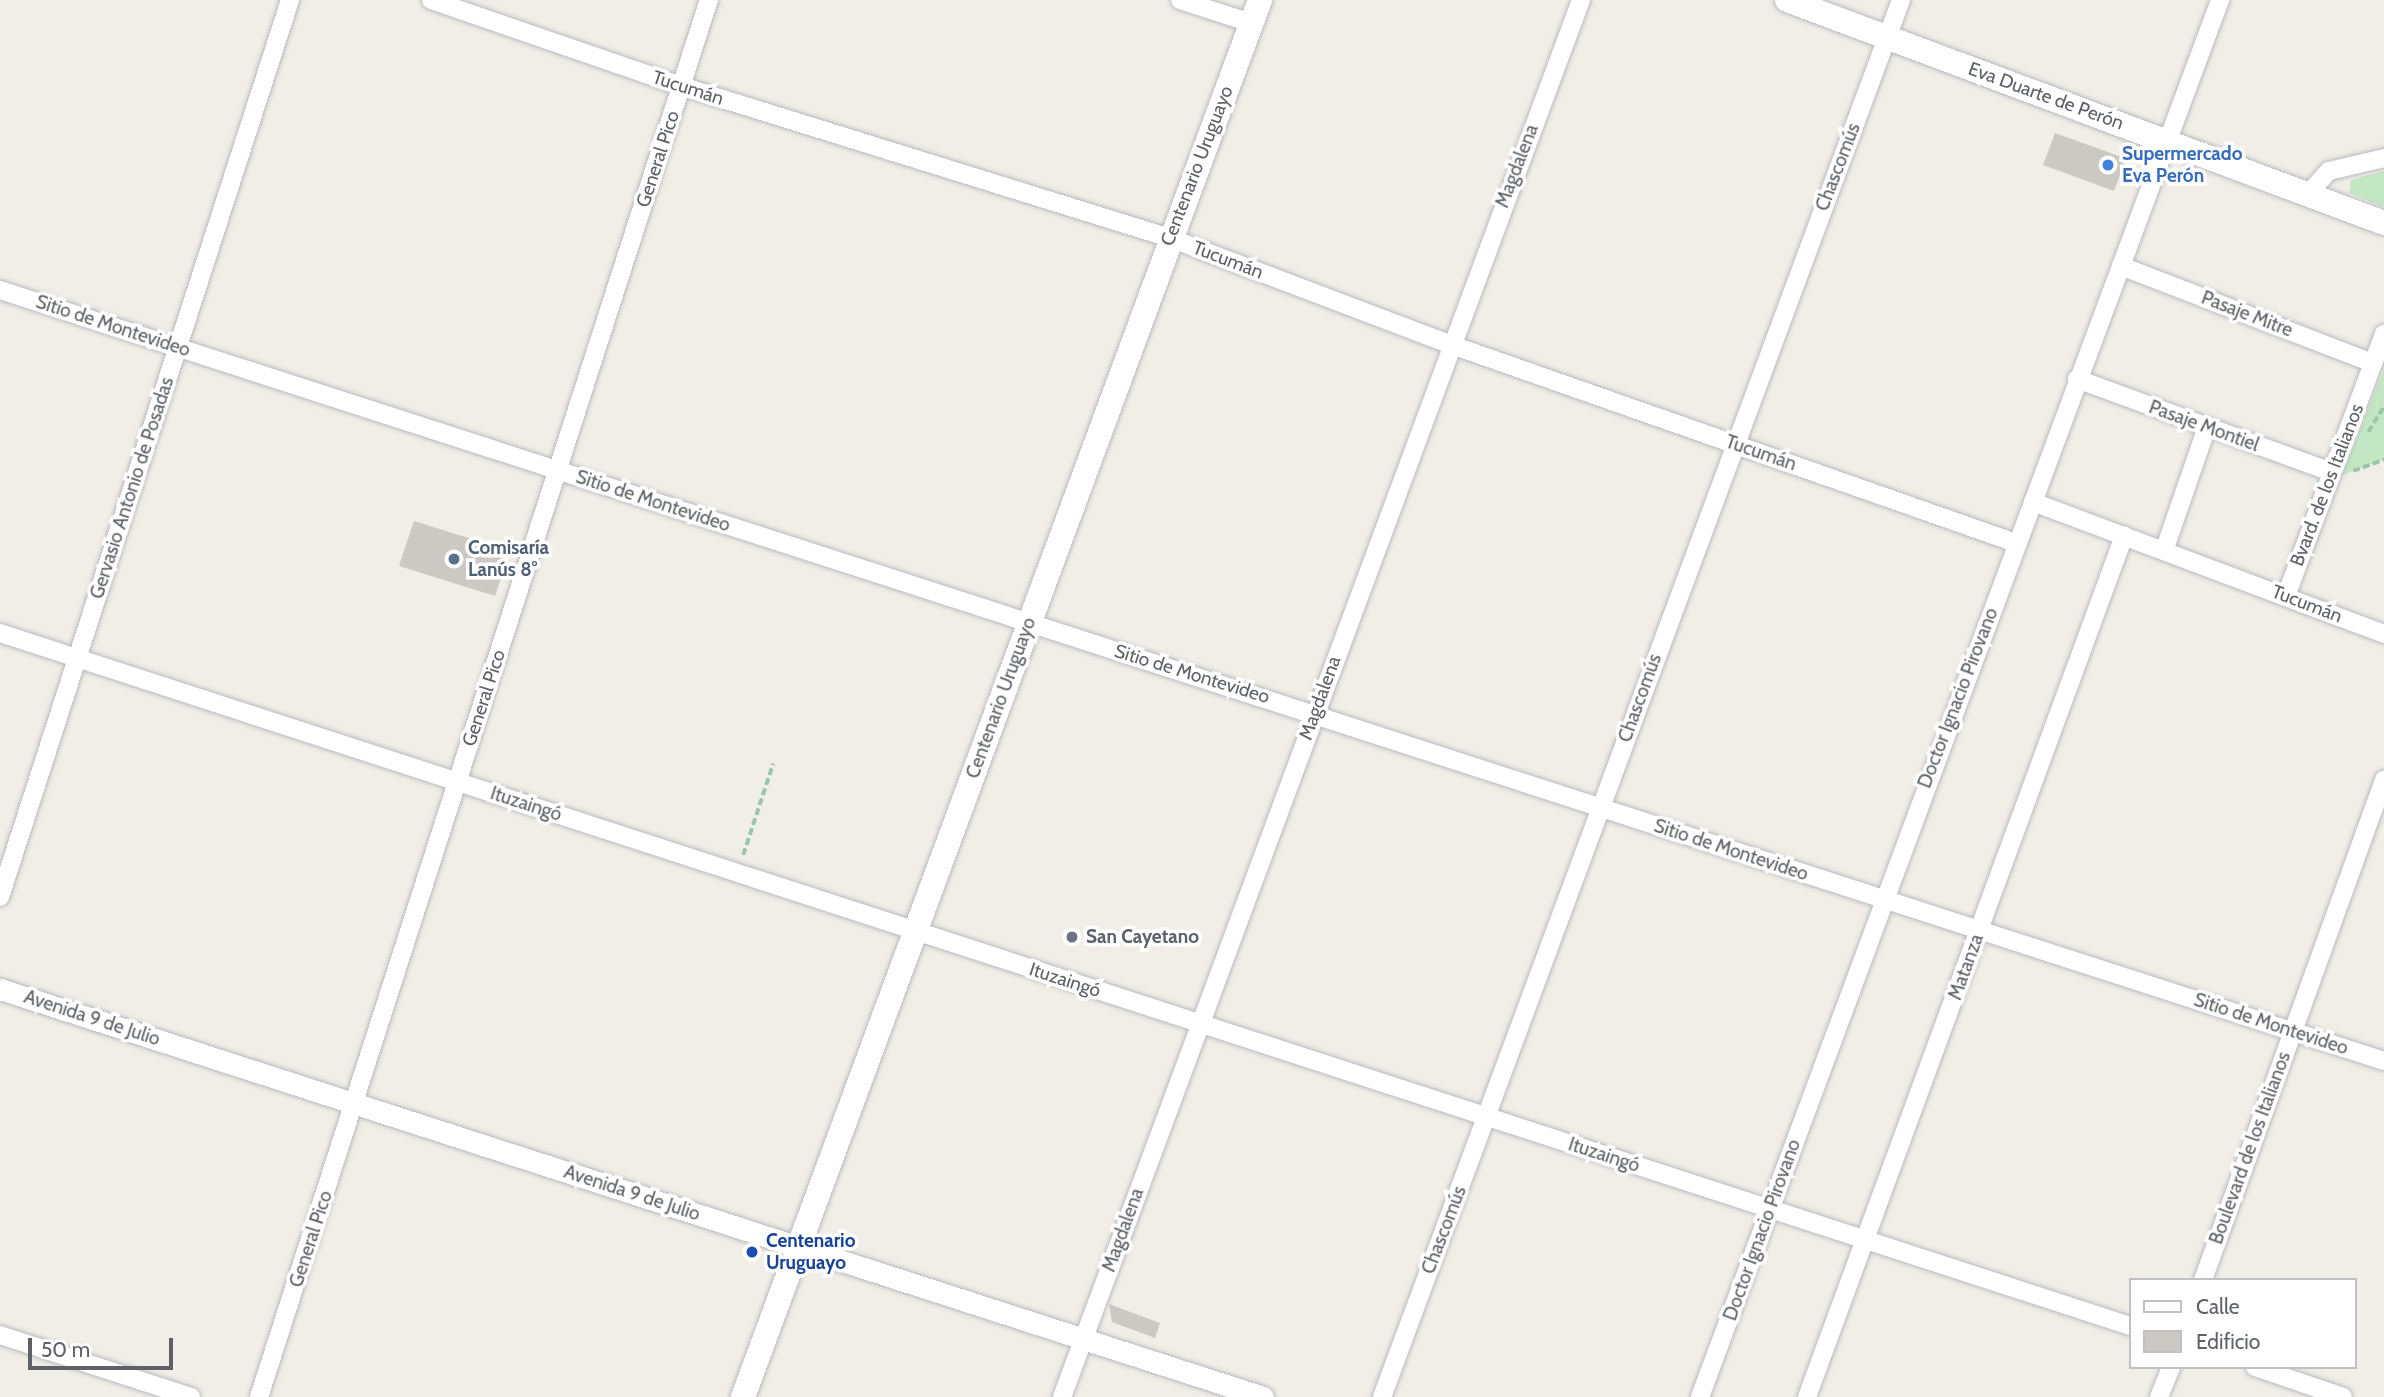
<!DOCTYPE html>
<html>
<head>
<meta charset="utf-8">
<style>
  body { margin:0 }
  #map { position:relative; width:2384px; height:1397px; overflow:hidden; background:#f0eee6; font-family:Cabin,sans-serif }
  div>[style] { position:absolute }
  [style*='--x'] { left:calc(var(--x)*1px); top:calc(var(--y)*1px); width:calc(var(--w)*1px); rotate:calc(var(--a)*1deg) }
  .green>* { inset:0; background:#c3e7c4 }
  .building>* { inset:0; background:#ccc8c4 }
  .path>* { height:3.5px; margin-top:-1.75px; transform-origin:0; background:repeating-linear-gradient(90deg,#9bc6a9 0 7px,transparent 0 10.5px) }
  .roads { filter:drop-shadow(0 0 2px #b9bbc0) drop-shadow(0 0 2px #b9bbc0) }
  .minor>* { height:18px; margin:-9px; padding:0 9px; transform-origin:9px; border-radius:9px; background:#fff }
  .tertiary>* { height:21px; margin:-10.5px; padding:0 10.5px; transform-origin:10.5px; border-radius:10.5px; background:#fff }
  .secondary>* { height:24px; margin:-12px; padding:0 12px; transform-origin:12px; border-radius:12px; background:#fff }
  .dots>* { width:19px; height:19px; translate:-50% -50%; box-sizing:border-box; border:4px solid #fff; border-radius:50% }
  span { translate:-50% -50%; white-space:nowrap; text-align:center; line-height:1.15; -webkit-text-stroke:7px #fff; paint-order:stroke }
  .street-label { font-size:19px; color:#5e6167 }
  .shop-label { font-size:19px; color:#366cbe; font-weight:700 }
  .left { translate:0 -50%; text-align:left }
  .service-label { font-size:19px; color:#4e5e75; font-weight:700 }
  .worship-label { font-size:19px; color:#5b616d; font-weight:700 }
  .transit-label { font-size:19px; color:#164399; font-weight:700 }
  .legend { position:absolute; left:2129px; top:1278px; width:228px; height:91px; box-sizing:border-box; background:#fff; border:2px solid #bfc0c2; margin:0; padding:9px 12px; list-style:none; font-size:21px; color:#5e6167 }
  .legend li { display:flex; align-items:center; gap:14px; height:35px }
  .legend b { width:35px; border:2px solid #bfc0c2 }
  .scale { position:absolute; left:28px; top:1338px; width:145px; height:32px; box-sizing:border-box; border:4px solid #5e6167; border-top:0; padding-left:9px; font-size:21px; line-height:24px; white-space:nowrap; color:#5e6167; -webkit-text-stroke:5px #fff; paint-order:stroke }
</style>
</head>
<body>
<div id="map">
  <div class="green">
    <i style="clip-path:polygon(2384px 171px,2384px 207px,2349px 193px,2351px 180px)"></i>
    <i style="clip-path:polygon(2384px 369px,2384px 460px,2342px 475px)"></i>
  </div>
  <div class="building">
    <i style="clip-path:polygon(2055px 133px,2122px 157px,2124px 165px,2114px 191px,2043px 165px)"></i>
    <i style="clip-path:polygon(414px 521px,510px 551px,495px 596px,399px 566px)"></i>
    <i style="clip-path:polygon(1109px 1304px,1160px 1323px,1155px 1338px,1112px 1322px)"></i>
  </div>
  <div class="path">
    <i style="--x:2368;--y:432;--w:31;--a:-58"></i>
    <i style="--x:2353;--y:471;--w:33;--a:-20"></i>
    <i style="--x:743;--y:855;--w:96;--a:-71.8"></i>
  </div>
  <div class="roads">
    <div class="minor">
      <i style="--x:431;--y:0;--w:264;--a:19"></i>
      <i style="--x:681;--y:86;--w:512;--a:17.27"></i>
      <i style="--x:1170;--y:238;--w:298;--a:20.8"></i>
      <i style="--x:1449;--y:344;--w:601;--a:19.34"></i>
      <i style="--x:1180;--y:0;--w:75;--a:17.9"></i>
      <i style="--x:2308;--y:194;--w:31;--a:-48"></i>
      <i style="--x:2329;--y:171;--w:57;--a:-13.3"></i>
      <i style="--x:2121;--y:266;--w:270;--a:21.1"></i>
      <i style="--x:0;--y:290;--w:2506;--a:17.92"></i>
      <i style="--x:2077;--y:379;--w:270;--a:20.1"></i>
      <i style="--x:2033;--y:502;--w:375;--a:20.6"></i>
      <i style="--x:2164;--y:551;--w:131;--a:-70.9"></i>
      <i style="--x:2286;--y:596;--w:280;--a:-69.5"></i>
      <i style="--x:0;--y:633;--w:2240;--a:18.02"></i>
      <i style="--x:0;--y:897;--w:943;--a:-72.08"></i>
      <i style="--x:2203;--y:1280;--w:532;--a:-70.1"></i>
      <i style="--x:0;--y:1335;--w:201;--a:18"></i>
      <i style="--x:2255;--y:1367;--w:93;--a:18.8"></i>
      <i style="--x:259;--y:1397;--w:1468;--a:-72.15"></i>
      <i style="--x:1062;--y:1397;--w:1490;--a:-69.62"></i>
      <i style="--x:1382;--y:1397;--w:1490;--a:-69.62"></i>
      <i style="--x:1700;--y:1397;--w:1491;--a:-69.58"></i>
      <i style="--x:1807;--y:1397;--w:918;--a:-69.79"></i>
      <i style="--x:2159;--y:1397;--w:32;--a:-68"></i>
    </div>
    <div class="tertiary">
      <i style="--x:0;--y:989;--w:1327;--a:17.9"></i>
    </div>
    <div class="secondary">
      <i style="--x:1787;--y:0;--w:637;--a:20.48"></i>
      <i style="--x:743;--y:1397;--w:1490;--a:-69.69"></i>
    </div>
  </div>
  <div class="dots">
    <i style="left:2108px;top:165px;background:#3f7fe0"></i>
    <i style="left:454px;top:559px;background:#5c6f8a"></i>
    <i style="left:1072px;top:937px;background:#6b7280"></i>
    <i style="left:752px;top:1252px;background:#1a4fb4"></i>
  </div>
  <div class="street-label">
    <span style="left:688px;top:88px;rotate:18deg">Tucumán</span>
    <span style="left:2046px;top:96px;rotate:20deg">Eva Duarte de Perón</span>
    <span style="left:658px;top:159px;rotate:-72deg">General Pico</span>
    <span style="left:1197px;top:166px;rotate:-69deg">Centenario Uruguayo</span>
    <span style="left:1517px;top:166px;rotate:-69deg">Magdalena</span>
    <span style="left:1838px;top:167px;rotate:-69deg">Chascomús</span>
    <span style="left:1228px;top:260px;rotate:21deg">Tucumán</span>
    <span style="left:2247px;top:314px;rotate:21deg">Pasaje Mitre</span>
    <span style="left:113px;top:326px;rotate:18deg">Sitio de Montevideo</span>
    <span style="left:2204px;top:426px;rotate:20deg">Pasaje Montiel</span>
    <span style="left:1761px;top:453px;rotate:19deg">Tucumán</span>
    <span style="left:2327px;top:485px;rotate:-69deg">Bvard. de los Italianos</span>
    <span style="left:132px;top:488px;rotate:-72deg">Gervasio Antonio de Posadas</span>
    <span style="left:653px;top:501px;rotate:18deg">Sitio de Montevideo</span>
    <span style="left:2307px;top:604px;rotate:21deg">Tucumán</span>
    <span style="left:1192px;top:674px;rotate:17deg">Sitio de Montevideo</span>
    <span style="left:484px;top:698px;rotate:-72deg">General Pico</span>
    <span style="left:1001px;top:698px;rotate:-70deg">Centenario Uruguayo</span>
    <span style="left:1320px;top:698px;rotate:-70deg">Magdalena</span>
    <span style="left:1640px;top:698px;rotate:-70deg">Chascomús</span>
    <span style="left:1958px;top:698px;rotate:-69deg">Doctor Ignacio Pirovano</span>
    <span style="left:526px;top:804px;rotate:18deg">Ituzaingó</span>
    <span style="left:1731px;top:850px;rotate:18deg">Sitio de Montevideo</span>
    <span style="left:1966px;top:967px;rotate:-70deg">Matanza</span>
    <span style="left:1065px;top:980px;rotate:18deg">Ituzaingó</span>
    <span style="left:92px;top:1018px;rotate:18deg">Avenida 9 de Julio</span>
    <span style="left:2271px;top:1024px;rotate:18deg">Sitio de Montevideo</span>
    <span style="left:2250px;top:1148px;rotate:-70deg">Boulevard de los Italianos</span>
    <span style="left:1604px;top:1155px;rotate:18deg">Ituzaingó</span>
    <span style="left:632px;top:1193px;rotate:18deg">Avenida 9 de Julio</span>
    <span style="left:1123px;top:1230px;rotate:-70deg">Magdalena</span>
    <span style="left:1444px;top:1230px;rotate:-69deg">Chascomús</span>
    <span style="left:1762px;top:1230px;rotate:-70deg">Doctor Ignacio Pirovano</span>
    <span style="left:311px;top:1239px;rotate:-72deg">General Pico</span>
  </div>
  <div class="shop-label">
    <span class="left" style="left:2122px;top:165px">Supermercado<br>Eva Perón</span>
  </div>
  <div class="service-label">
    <span class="left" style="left:468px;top:559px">Comisaría<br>Lanús 8°</span>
  </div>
  <div class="worship-label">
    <span class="left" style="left:1086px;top:937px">San Cayetano</span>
  </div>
  <div class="transit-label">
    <span class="left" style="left:766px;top:1252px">Centenario<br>Uruguayo</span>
  </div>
  <ul class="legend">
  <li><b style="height:9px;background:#fff"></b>Calle</li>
  <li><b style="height:19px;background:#ccc8c4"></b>Edificio</li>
  </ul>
  <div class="scale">50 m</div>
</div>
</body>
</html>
